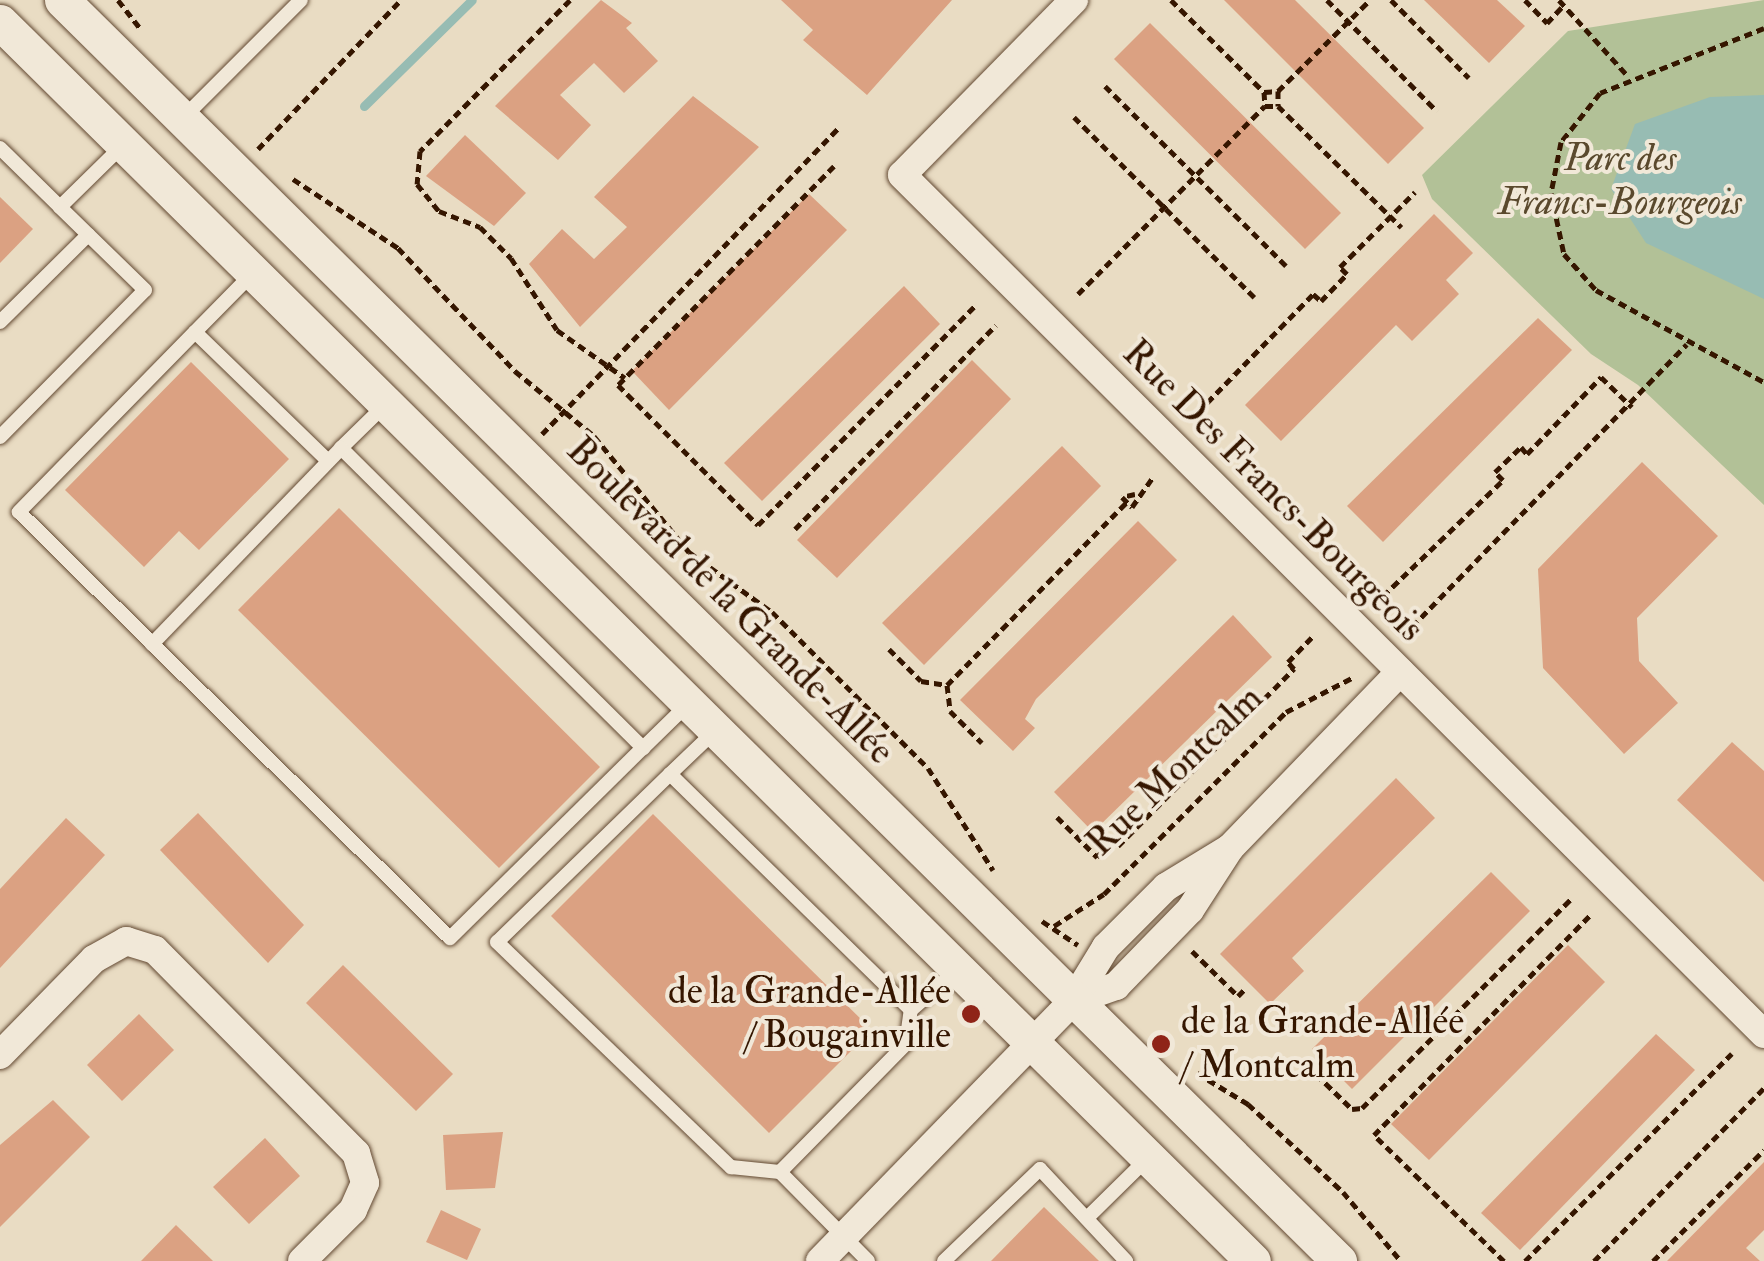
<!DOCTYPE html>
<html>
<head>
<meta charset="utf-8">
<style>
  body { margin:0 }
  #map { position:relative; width:1764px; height:1261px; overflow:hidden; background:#e9dcc3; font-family:"IM FELL Double Pica",serif }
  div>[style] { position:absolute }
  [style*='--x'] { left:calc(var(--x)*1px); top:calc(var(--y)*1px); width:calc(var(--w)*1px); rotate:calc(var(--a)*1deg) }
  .green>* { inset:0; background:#b2c197 }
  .water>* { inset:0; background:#97bcb3 }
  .stream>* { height:9px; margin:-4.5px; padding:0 4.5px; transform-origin:4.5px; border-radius:4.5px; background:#97bcb3 }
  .building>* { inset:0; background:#dba182 }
  .path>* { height:5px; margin-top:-2.5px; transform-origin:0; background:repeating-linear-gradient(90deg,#351600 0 8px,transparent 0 13px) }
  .roads { filter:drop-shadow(0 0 2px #624831) drop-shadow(0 0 2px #624831) }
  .service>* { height:14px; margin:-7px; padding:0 7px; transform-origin:7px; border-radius:7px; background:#f1e8d8 }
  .minor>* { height:28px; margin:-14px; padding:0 14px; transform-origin:14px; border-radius:14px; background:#f1e8d8 }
  .tertiary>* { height:35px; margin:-17.5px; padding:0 17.5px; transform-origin:17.5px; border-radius:17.5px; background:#f1e8d8 }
  .dots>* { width:28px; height:28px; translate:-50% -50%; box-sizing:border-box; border:5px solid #f1e8d8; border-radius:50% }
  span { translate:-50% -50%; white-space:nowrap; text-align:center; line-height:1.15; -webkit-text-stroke:8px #f1e8d8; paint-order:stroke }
  .park-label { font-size:38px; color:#5a492d; font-style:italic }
  .street-label { font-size:38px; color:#351600 }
  .poi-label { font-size:38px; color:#351600 }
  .right { translate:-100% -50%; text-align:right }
  .left { translate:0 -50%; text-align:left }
</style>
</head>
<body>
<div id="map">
  <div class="green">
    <i style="clip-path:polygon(1764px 0,1764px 505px,1638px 385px,1591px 354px,1432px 199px,1422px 175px,1568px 31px)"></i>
  </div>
  <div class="water">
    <i style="clip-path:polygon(1764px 95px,1764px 299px,1646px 243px,1611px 189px,1635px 124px,1710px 97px)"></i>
  </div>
  <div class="stream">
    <i style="--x:364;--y:106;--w:151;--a:-44.5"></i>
  </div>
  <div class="building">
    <i style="clip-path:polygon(601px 0,632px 23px,626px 28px,658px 61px,624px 93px,594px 63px,560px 95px,591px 125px,558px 160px,495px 106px)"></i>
    <i style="clip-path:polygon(781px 0,952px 0,867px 95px,803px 40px,813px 30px)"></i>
    <i style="clip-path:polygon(1224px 0,1295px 0,1424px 128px,1388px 164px)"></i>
    <i style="clip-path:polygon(1424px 0,1497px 0,1525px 26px,1489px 63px)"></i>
    <i style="clip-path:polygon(1150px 23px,1341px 213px,1305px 249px,1114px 59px)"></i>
    <i style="clip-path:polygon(693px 96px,759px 147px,580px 327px,529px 264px,562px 229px,594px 259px,627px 227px,594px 197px)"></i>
    <i style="clip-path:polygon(465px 135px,526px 193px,494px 226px,426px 176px)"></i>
    <i style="clip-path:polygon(809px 194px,847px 230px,669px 410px,632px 371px)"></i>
    <i style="clip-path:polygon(0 197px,33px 229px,0 263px)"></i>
    <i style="clip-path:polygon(1434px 214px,1473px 253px,1446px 280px,1459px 294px,1412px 341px,1396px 325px,1281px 441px,1245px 405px)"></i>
    <i style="clip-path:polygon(904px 286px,940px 324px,762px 501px,724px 463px)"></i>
    <i style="clip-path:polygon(1538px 318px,1572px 350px,1383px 542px,1347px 506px)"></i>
    <i style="clip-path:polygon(972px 360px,1011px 399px,837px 578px,797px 540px)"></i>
    <i style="clip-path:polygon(191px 362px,289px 459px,199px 550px,179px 531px,144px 567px,65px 490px)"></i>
    <i style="clip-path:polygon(1062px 446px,1101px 486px,924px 665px,882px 623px)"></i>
    <i style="clip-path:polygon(1642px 462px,1718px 536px,1637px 618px,1639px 661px,1678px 703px,1624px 754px,1543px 668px,1538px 569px)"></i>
    <i style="clip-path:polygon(339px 508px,600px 767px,499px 868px,238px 610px)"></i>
    <i style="clip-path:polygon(1138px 521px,1177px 560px,1036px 699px,1025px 719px,1035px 728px,1013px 751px,960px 700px)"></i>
    <i style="clip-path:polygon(1233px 615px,1272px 657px,1093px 832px,1054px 792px)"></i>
    <i style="clip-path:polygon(1732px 742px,1764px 771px,1764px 882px,1677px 800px)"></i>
    <i style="clip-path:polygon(1396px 778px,1435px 818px,1292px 958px,1304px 971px,1270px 1004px,1220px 954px)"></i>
    <i style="clip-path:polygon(198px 813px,304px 925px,268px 963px,160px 850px)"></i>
    <i style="clip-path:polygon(653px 814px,872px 1030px,769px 1133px,551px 916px)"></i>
    <i style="clip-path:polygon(66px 818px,105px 855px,0 968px,0 889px)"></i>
    <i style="clip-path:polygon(1491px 872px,1530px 911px,1352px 1089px,1312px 1049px)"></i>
    <i style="clip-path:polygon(1568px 945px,1605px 982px,1429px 1160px,1391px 1124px)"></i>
    <i style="clip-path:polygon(343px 965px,453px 1074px,416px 1111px,306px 1003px)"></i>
    <i style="clip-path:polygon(139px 1014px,174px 1050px,122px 1101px,87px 1065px)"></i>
    <i style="clip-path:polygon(1656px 1034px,1695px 1070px,1520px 1250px,1481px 1213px)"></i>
    <i style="clip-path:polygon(53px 1100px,90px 1137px,0 1227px,0 1145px)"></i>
    <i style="clip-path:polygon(503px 1132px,495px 1188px,446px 1190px,443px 1135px)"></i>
    <i style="clip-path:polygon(265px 1138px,300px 1176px,249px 1224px,213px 1187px)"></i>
    <i style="clip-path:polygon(1764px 1162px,1764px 1230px,1746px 1248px,1760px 1261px,1667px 1261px)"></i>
    <i style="clip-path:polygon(1044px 1207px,1099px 1261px,991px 1261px)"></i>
    <i style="clip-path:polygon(441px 1210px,481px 1229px,467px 1260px,426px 1242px)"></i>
    <i style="clip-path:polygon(176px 1225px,213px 1261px,141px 1261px)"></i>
  </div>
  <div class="path">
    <i style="--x:118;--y:0;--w:37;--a:52"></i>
    <i style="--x:570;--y:0;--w:213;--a:134.8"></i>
    <i style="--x:420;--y:151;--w:33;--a:95"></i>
    <i style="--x:417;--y:184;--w:35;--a:51"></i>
    <i style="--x:439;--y:211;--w:44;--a:21.3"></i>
    <i style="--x:480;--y:227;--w:44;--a:45"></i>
    <i style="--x:511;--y:258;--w:85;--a:57.4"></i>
    <i style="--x:557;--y:330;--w:83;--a:35.2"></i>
    <i style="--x:1171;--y:0;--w:131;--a:44.7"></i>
    <i style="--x:1264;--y:92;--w:14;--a:86"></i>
    <i style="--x:1265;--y:106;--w:13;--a:0"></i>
    <i style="--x:1278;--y:106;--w:173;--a:44.5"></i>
    <i style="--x:1327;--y:0;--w:156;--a:45.3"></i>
    <i style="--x:1391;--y:0;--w:110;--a:45"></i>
    <i style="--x:1525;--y:0;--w:32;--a:46"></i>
    <i style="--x:1547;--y:23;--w:25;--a:-47"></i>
    <i style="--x:1559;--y:0;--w:101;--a:47.8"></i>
    <i style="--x:1764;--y:28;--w:176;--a:158.4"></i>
    <i style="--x:1600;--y:93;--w:63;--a:128.5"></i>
    <i style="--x:1561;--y:142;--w:52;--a:101.1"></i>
    <i style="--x:1551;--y:193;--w:62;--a:78"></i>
    <i style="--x:1564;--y:254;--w:48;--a:48.4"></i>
    <i style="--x:1596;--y:290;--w:192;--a:28.7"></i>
    <i style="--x:1105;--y:86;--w:255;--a:44.8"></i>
    <i style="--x:1278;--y:91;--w:129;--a:-44.7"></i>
    <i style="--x:1264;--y:92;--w:14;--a:-4"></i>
    <i style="--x:1278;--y:91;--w:15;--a:90"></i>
    <i style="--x:1074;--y:117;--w:255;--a:45"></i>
    <i style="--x:258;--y:149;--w:207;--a:-46.2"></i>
    <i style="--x:834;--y:166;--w:308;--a:134.6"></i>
    <i style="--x:618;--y:385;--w:198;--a:45"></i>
    <i style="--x:758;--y:525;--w:310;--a:-45.3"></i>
    <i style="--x:293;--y:179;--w:126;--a:33.3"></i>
    <i style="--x:398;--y:248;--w:170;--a:46.4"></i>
    <i style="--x:515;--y:371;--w:102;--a:39.4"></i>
    <i style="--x:594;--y:436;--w:150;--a:50.7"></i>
    <i style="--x:689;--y:552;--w:102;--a:35.9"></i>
    <i style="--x:772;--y:612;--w:221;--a:45"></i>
    <i style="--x:928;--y:768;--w:121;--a:57.5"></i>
    <i style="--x:1078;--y:294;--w:265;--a:-45.2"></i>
    <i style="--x:1198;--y:412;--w:165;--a:-45.7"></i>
    <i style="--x:1313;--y:294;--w:11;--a:41"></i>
    <i style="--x:1321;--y:301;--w:37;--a:-46"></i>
    <i style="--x:1347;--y:274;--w:10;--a:-135"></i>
    <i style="--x:1340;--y:267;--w:106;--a:-45"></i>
    <i style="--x:542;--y:434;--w:426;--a:-45.9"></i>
    <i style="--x:1135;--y:494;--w:13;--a:167"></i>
    <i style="--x:1122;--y:497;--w:14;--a:45"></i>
    <i style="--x:1132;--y:507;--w:35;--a:-55"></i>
    <i style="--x:795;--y:529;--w:286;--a:-45.4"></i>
    <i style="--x:1383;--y:596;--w:167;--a:-44"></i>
    <i style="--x:1503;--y:480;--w:11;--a:-135"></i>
    <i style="--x:1495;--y:472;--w:36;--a:-44"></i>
    <i style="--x:1521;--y:447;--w:9;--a:49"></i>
    <i style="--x:1527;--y:454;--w:107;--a:-46.1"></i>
    <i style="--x:1601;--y:377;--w:43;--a:44.1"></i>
    <i style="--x:1403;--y:636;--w:407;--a:-45.8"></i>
    <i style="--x:889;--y:649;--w:45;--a:45"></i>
    <i style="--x:921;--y:681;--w:26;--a:9"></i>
    <i style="--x:947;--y:685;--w:26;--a:83"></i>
    <i style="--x:950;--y:711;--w:45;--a:45"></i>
    <i style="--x:947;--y:685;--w:257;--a:-45.5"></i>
    <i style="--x:1057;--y:817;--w:57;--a:45"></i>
    <i style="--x:1097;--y:857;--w:23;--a:-50"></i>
    <i style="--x:1112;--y:839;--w:9;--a:49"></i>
    <i style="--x:1118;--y:846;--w:250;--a:-45.2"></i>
    <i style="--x:1294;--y:669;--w:9;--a:-131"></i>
    <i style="--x:1288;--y:662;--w:35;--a:-46"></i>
    <i style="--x:1042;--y:921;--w:43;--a:33.7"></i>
    <i style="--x:1054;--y:926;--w:59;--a:-32.6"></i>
    <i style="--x:1104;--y:894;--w:257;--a:-45"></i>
    <i style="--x:1286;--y:712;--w:74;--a:-27.3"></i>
    <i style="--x:1192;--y:951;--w:64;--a:44.4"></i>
    <i style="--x:1238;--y:996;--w:8;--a:-45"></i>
    <i style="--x:1197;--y:1073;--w:60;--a:31.3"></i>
    <i style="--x:1248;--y:1104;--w:129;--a:42.8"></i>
    <i style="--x:1343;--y:1192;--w:90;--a:50"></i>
    <i style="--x:1316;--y:1074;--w:50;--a:44.2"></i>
    <i style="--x:1352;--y:1109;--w:10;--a:-6"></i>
    <i style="--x:1362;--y:1108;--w:298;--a:-45"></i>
    <i style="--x:1504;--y:1261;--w:181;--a:-135.9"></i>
    <i style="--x:1374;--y:1135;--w:310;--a:-45.5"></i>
    <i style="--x:1525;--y:1261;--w:293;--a:-45.1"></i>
    <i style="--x:1594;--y:1261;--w:243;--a:-45.5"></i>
    <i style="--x:1653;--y:1261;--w:157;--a:-45"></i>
  </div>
  <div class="roads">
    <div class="service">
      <i style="--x:182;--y:119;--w:168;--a:-45"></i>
      <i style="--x:0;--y:148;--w:84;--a:44.5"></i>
      <i style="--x:60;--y:207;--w:90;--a:-44.5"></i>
      <i style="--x:253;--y:273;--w:83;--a:134.5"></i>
      <i style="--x:195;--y:332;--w:185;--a:44.1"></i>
      <i style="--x:0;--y:322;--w:124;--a:-44.7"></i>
      <i style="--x:195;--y:332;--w:252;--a:134.4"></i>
      <i style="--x:19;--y:512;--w:606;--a:44.67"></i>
      <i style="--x:450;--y:938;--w:271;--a:-44.6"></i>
      <i style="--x:384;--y:406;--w:60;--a:135.7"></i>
      <i style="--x:341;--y:448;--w:426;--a:44.8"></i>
      <i style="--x:643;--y:748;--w:63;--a:-44.4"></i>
      <i style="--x:0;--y:437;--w:206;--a:-45.4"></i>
      <i style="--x:145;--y:290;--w:119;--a:-135.7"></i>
      <i style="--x:152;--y:644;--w:272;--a:-46"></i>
      <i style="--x:716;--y:730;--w:64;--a:136.3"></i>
      <i style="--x:670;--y:774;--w:337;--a:44.4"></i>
      <i style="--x:911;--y:1010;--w:61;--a:-41"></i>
      <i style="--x:670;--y:774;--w:241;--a:135.8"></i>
      <i style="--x:497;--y:942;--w:325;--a:43.9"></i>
      <i style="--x:731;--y:1167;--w:49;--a:5.8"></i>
      <i style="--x:1089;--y:1216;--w:83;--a:-44.5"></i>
      <i style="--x:868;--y:1261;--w:125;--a:-134.7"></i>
      <i style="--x:780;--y:1172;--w:180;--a:-45.5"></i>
      <i style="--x:906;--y:1044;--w:34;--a:-82"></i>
      <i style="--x:944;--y:1261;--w:133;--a:-43.8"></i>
      <i style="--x:1040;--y:1169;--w:126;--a:46.9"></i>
    </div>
    <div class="minor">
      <i style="--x:1074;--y:0;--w:245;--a:134.5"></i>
      <i style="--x:902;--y:175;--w:1217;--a:44.9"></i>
      <i style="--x:1073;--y:1001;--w:46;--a:-19.2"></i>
      <i style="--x:1116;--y:986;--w:106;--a:-45.8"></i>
      <i style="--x:1190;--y:910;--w:74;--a:-57.2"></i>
      <i style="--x:1230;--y:848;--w:245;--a:-46"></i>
      <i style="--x:0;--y:1055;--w:134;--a:-45.6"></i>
      <i style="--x:94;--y:959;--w:37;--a:-29"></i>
      <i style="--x:126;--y:941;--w:30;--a:17"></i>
      <i style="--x:155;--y:950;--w:286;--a:45.3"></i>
      <i style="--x:356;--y:1153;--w:31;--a:73"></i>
      <i style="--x:365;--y:1183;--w:30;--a:114"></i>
      <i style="--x:353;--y:1210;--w:72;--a:135"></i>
      <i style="--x:820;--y:1261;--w:363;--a:-45.8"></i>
      <i style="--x:1073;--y:1001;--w:63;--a:-58.6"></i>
      <i style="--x:1106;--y:947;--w:85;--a:-45"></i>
      <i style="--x:1166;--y:887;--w:75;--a:-31.4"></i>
    </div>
    <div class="tertiary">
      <i style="--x:62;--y:0;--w:1795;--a:44.64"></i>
      <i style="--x:0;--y:22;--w:1762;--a:44.68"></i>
    </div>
  </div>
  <div class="dots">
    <i style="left:971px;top:1014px;background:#8f2418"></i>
    <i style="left:1161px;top:1044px;background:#8f2418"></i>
  </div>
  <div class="park-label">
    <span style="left:1620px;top:181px">Parc des<br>Francs-Bourgeois</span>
  </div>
  <div class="street-label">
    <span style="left:1273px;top:491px;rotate:45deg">Rue Des Francs-Bourgeois</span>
    <span style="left:730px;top:601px;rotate:45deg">Boulevard de la Grande-Allée</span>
    <span style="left:1175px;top:771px;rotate:-44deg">Rue Montcalm</span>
  </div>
  <div class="poi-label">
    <span class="right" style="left:951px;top:1014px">de la Grande-Allée<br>/ Bougainville</span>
    <span class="left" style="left:1181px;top:1044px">de la Grande-Allée<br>/ Montcalm</span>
  </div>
</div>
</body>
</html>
